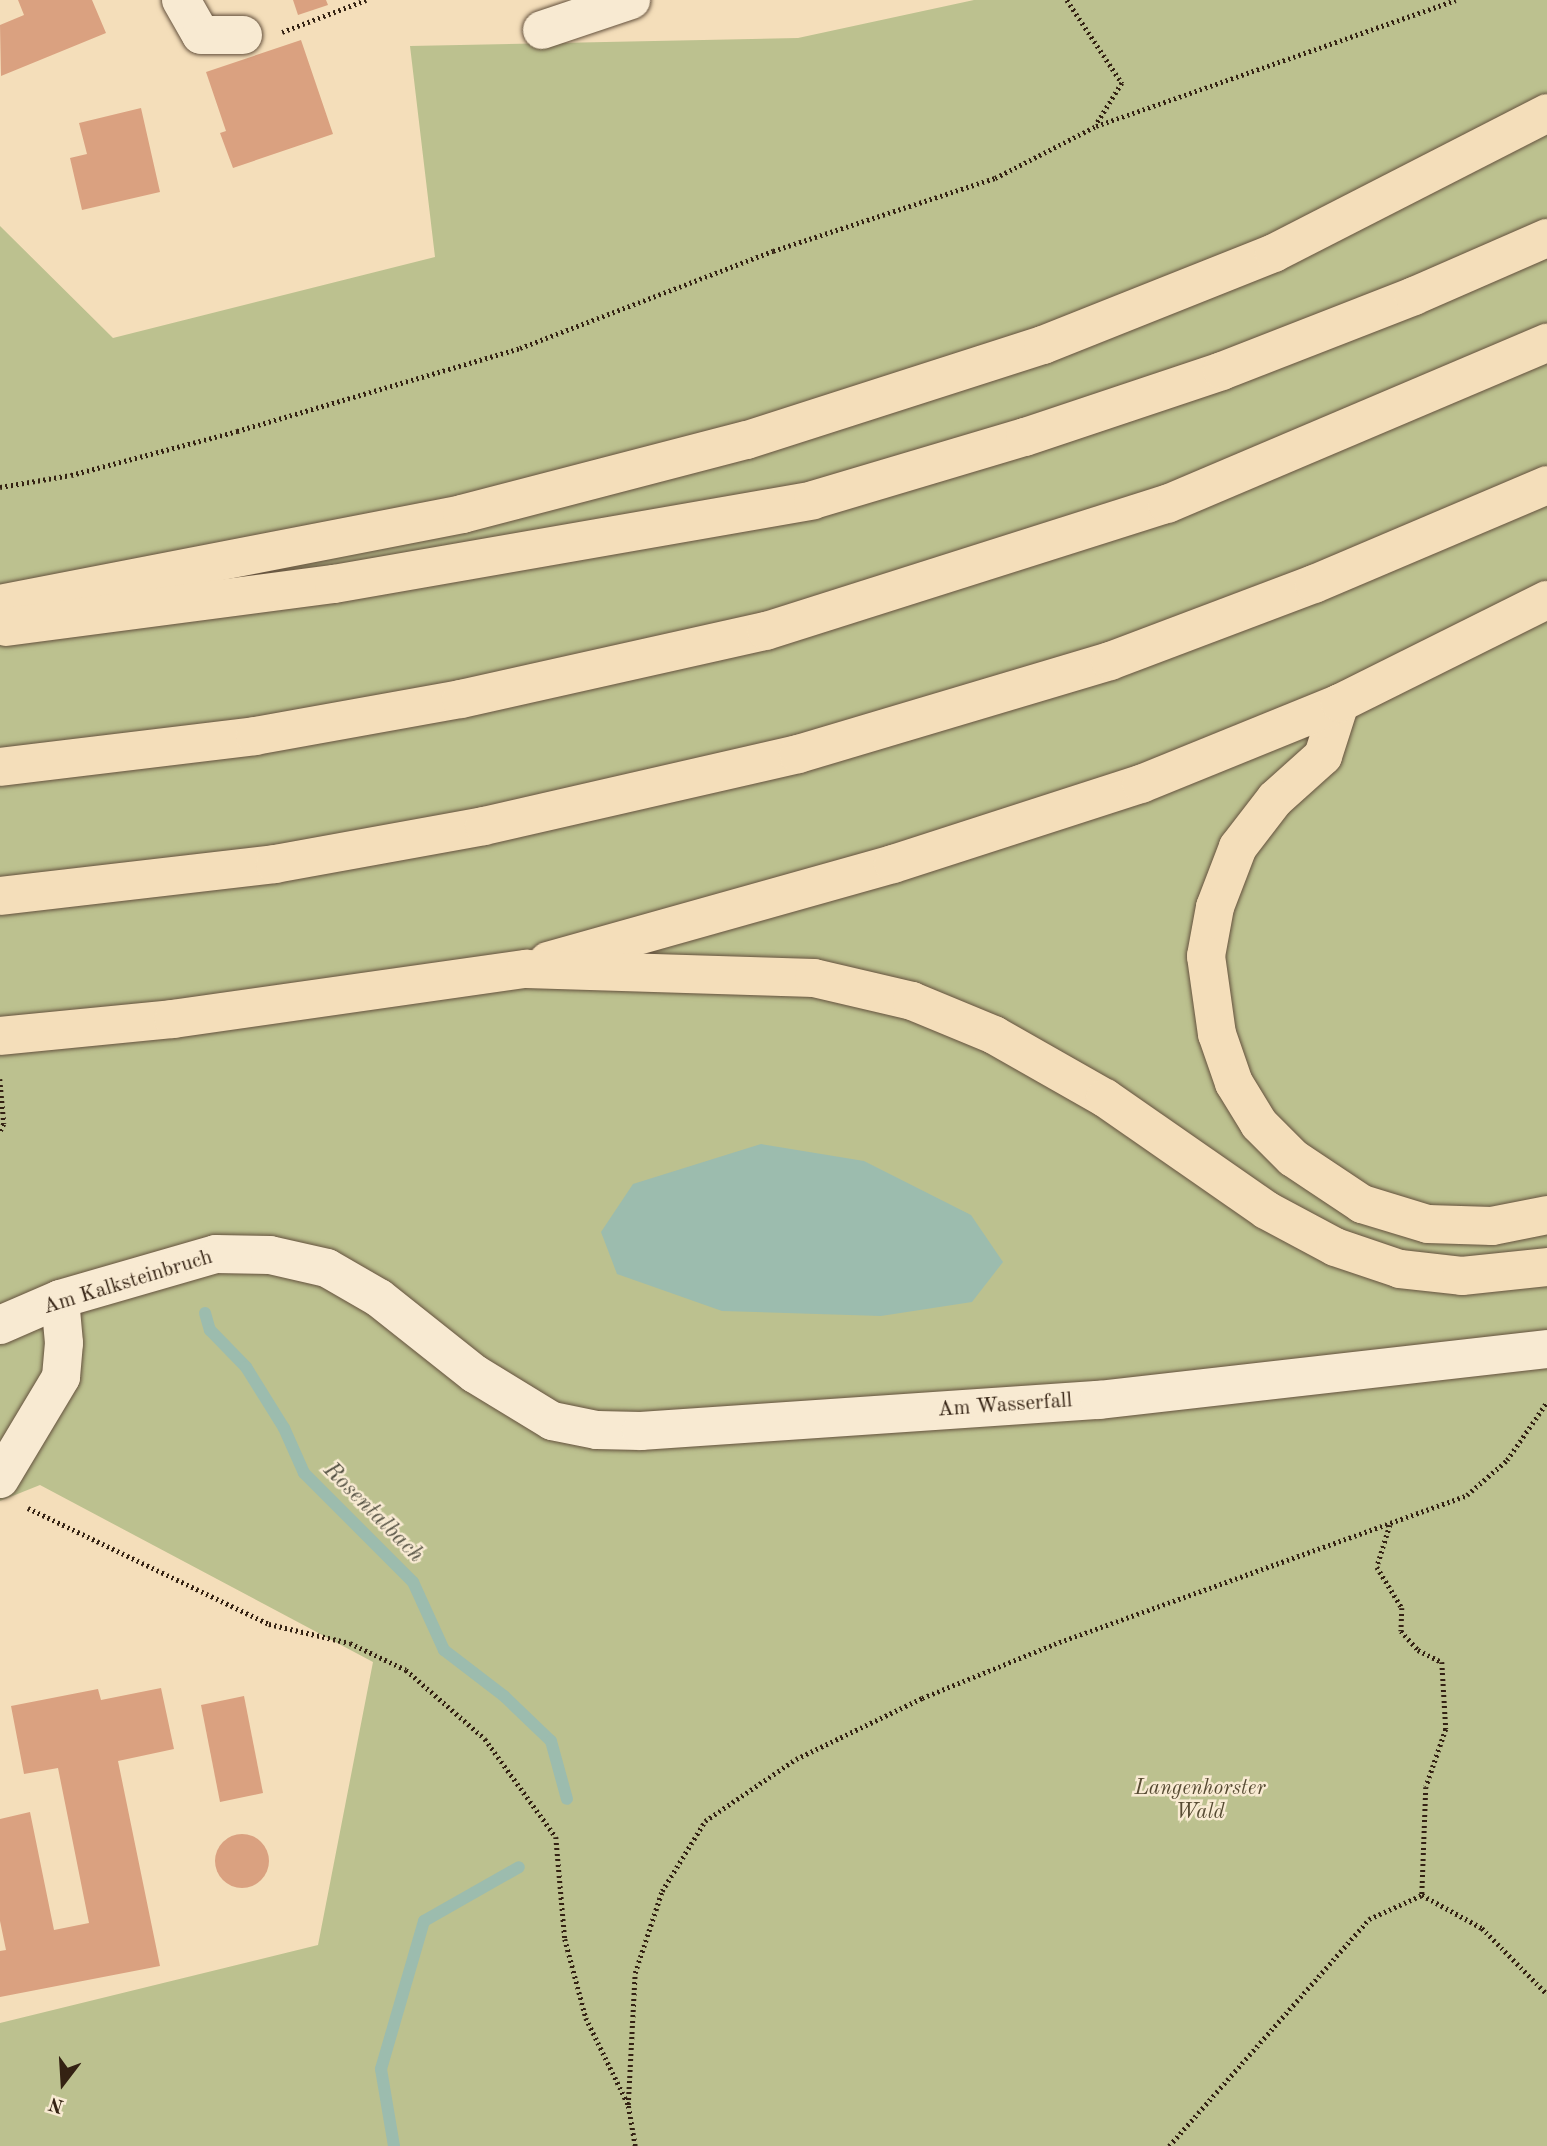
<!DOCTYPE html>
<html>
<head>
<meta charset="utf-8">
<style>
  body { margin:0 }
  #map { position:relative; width:1547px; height:2146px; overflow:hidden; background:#f4deba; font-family:"Old Standard TT",serif }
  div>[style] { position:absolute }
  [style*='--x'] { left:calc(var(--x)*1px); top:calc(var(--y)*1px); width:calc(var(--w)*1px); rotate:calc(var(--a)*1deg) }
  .green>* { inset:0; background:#bcc18f }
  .water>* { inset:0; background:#9cbcae }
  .stream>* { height:12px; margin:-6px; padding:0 6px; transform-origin:6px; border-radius:6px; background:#9cbcae }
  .building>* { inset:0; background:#daa180 }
  .round { border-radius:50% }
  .path>* { height:4.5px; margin-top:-2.25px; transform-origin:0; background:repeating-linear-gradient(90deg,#342213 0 2px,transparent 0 5.5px) }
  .roads { filter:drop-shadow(0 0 2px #64513d) drop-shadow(0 0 2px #64513d) }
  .street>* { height:38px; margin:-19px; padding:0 19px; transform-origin:19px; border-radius:19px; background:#f8ead2 }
  .highway>* { height:38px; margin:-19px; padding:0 19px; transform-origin:19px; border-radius:19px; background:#f4deba }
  span { translate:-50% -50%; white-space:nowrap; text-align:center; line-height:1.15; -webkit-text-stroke:5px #f8ead2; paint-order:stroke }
  .street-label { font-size:21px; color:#342213 }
  .park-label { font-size:21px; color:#564a32; font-style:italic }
  .water-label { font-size:23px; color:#535042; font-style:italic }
  .north { position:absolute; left:28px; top:2048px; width:70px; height:70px; -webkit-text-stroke:5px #f8ead2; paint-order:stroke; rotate:197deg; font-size:19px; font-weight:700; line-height:28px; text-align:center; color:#342213 }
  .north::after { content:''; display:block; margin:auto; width:24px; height:32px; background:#342213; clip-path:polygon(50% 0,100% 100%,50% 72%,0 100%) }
</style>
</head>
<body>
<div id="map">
  <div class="green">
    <i style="clip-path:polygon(974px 0,1547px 0,1547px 2146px,0 2146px,0 2023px,318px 1945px,373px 1662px,40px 1485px,0 1501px,0 226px,113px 338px,435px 257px,410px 46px,798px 38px)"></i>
  </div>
  <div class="water">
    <i style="clip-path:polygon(761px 1144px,864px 1161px,971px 1215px,1003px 1262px,972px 1302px,881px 1316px,722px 1311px,617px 1274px,601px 1232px,633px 1184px)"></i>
  </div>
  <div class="stream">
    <i style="--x:205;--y:1313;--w:18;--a:74"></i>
    <i style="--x:210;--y:1330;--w:52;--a:45.8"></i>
    <i style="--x:246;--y:1367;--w:72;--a:58.1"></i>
    <i style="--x:284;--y:1428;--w:49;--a:66"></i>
    <i style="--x:304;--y:1473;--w:154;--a:45"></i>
    <i style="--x:413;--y:1582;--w:75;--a:65.5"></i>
    <i style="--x:444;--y:1650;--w:76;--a:37.5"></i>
    <i style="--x:504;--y:1696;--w:65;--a:43.8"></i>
    <i style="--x:551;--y:1741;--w:60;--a:74.6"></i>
    <i style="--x:394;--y:2146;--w:78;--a:-99.6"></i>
    <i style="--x:381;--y:2069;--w:154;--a:-73.8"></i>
    <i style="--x:424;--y:1921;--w:109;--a:-29.6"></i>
  </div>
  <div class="building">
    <i style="clip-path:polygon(18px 0,92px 0,106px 33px,1px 76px,0 25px,24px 15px)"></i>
    <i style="clip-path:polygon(293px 0,326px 0,328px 5px,298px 15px)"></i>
    <i style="clip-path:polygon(301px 40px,333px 134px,233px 168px,220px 133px,226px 131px,206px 72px)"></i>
    <i style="clip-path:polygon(141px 108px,160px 192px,82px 210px,70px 158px,87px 154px,79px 123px)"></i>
    <i style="clip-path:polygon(161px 1688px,174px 1749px,118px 1761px,160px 1966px,0 1997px,0 1951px,6px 1950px,0 1921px,0 1819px,30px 1812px,54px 1930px,89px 1923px,58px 1768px,24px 1774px,11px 1706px,98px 1689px,101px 1700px)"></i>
    <i style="clip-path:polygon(244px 1696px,263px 1793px,220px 1802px,201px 1705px)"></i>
    <i class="round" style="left:215px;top:1834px;width:54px;height:54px"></i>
  </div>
  <div class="path">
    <i style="--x:1067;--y:0;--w:100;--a:56.5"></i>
    <i style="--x:1122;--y:83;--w:49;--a:121.8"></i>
    <i style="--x:282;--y:32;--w:90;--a:-20.9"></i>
    <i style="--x:0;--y:487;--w:72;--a:-9.6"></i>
    <i style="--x:71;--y:475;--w:172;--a:-14.8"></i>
    <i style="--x:237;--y:431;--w:295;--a:-16.3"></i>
    <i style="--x:520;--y:348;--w:271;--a:-21"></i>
    <i style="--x:773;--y:251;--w:234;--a:-18.2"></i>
    <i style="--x:995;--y:178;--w:114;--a:-27.2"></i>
    <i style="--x:1096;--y:126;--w:381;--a:-19.3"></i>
    <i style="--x:0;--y:1079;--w:45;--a:84.9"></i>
    <i style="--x:4;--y:1124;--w:9;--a:117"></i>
    <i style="--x:28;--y:1508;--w:267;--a:25.7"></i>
    <i style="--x:269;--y:1624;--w:83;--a:13.2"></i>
    <i style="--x:350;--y:1643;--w:62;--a:25.7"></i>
    <i style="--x:406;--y:1670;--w:105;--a:41.1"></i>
    <i style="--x:485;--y:1739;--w:121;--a:54.1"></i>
    <i style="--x:556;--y:1837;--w:102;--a:85"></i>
    <i style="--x:565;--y:1939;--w:82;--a:75.1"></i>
    <i style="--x:586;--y:2018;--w:96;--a:64"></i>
    <i style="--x:1390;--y:1525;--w:44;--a:107.2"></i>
    <i style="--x:1377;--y:1567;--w:48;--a:58.6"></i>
    <i style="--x:1402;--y:1608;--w:23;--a:92"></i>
    <i style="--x:1401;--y:1631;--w:25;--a:48"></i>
    <i style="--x:1418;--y:1650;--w:27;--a:27"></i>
    <i style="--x:1442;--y:1662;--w:67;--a:86.6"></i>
    <i style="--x:1446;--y:1729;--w:61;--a:109"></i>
    <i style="--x:1426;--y:1787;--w:108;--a:92.1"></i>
    <i style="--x:635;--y:2146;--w:42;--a:-99.7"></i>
    <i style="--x:628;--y:2105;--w:132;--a:-87"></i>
    <i style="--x:635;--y:1973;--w:86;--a:-71.8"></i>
    <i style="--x:662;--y:1891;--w:82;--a:-58.4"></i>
    <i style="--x:705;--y:1821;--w:110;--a:-34.3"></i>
    <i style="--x:796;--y:1759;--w:140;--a:-25.8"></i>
    <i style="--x:922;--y:1698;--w:143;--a:-22.2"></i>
    <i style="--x:1054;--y:1644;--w:439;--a:-19.8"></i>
    <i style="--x:1467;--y:1495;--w:53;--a:-41.2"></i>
    <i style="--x:1507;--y:1460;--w:70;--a:-55.4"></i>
    <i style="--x:1169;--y:2146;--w:303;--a:-48.6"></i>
    <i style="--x:1369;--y:1919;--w:58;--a:-24.4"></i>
    <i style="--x:1422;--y:1895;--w:68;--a:28.8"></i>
    <i style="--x:1482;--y:1928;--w:93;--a:45.4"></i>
  </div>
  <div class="roads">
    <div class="street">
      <i style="--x:181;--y:0;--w:40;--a:60.3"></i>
      <i style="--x:201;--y:35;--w:42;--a:0"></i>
      <i style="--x:542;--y:30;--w:94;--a:-18.6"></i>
      <i style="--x:0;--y:1325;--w:65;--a:-23.4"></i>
      <i style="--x:60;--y:1299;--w:162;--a:-16.1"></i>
      <i style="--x:216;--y:1254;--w:54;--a:1.1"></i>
      <i style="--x:270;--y:1255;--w:58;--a:12.8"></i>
      <i style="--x:327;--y:1268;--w:60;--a:30"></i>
      <i style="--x:379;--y:1298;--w:122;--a:38.4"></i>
      <i style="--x:475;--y:1374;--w:90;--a:31.4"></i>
      <i style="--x:552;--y:1421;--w:46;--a:11.3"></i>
      <i style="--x:597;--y:1430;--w:44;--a:1.3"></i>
      <i style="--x:641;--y:1431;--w:459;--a:-3.9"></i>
      <i style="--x:1099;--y:1400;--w:451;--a:-6.5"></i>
      <i style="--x:0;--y:1479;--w:119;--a:-59.1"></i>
      <i style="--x:61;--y:1377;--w:34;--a:-85"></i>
      <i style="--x:64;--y:1343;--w:44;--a:-95.2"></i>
    </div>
    <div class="highway">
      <i style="--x:0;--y:604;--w:471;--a:-11"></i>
      <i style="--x:462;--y:514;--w:294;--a:-14.6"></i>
      <i style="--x:747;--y:440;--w:311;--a:-17.8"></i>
      <i style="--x:1043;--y:345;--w:249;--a:-21.7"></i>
      <i style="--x:1274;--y:253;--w:307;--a:-27.1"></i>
      <i style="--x:6;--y:627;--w:331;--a:-7.5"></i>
      <i style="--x:334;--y:584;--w:486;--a:-9.9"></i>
      <i style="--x:813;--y:500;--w:221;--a:-16.6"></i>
      <i style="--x:1025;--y:437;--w:208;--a:-18.5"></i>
      <i style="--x:1222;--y:371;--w:206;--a:-21.3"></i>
      <i style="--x:1414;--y:296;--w:145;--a:-23.6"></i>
      <i style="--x:1340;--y:703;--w:56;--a:107.8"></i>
      <i style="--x:1323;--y:756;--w:64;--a:138.1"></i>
      <i style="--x:1275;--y:799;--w:61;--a:127.6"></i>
      <i style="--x:1238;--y:847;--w:64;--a:111"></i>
      <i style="--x:1215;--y:907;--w:50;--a:100.4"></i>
      <i style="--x:1206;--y:956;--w:79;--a:82"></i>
      <i style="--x:1217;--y:1034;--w:52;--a:70.9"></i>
      <i style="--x:1234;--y:1083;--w:48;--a:58.6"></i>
      <i style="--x:1259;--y:1124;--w:48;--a:45"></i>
      <i style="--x:1293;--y:1158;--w:83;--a:33.7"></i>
      <i style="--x:1362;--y:1204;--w:69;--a:16.9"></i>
      <i style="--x:1428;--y:1224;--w:64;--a:1.8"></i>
      <i style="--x:1492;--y:1226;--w:56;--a:-11.3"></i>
      <i style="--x:0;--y:767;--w:257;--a:-6.9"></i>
      <i style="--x:255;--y:736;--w:209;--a:-10.2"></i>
      <i style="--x:461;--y:699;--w:312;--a:-12.6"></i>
      <i style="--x:766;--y:631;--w:421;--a:-17.6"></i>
      <i style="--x:1167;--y:504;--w:413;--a:-23"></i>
      <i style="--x:0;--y:896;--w:277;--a:-6.6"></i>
      <i style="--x:275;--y:864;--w:212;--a:-10.3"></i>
      <i style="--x:484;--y:826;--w:322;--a:-12.9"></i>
      <i style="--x:798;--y:754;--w:326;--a:-16.6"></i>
      <i style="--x:1110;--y:661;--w:218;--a:-20.7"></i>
      <i style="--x:1314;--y:584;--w:253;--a:-23"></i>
      <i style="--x:548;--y:961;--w:358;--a:-15.7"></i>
      <i style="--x:893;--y:864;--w:261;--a:-17.9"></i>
      <i style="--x:1141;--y:784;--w:215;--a:-22.1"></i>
      <i style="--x:1340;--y:703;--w:231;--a:-26.5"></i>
      <i style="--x:0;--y:1036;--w:174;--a:-5.6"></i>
      <i style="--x:173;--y:1019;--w:357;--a:-8.1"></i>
      <i style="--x:526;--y:969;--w:288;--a:1.8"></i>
      <i style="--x:814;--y:978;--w:101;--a:13.2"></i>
      <i style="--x:912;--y:1001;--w:89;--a:22.5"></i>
      <i style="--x:994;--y:1035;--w:128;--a:29.6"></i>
      <i style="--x:1105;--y:1098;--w:196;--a:34.8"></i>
      <i style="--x:1266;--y:1210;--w:78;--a:28.2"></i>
      <i style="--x:1335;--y:1247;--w:69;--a:18.7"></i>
      <i style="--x:1400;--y:1269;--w:62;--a:6.4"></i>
      <i style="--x:1462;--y:1276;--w:85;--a:-6"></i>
    </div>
  </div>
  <div class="street-label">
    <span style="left:128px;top:1283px;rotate:-17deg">Am Kalksteinbruch</span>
    <span style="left:1005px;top:1406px;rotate:-4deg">Am Wasserfall</span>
  </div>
  <div class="park-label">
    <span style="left:1200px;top:1801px">Langenhorster<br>Wald</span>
  </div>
  <div class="water-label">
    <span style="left:373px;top:1513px;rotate:45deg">Rosentalbach</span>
  </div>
  <div class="north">N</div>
</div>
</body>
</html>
